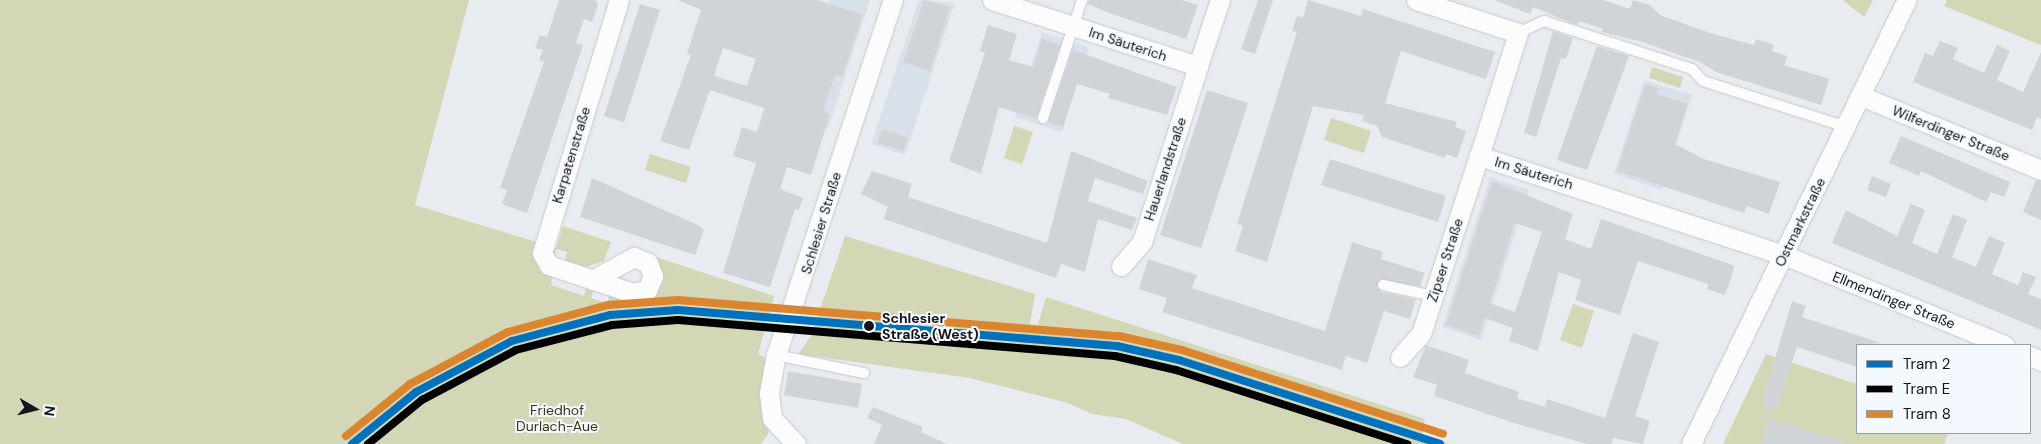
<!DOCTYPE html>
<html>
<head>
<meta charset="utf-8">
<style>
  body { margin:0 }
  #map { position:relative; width:2041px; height:444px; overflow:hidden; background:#e8ecf0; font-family:"DM Sans",sans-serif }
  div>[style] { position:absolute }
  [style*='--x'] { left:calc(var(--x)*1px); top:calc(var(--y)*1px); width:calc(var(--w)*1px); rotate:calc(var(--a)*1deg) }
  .built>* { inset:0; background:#d8e1ea }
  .green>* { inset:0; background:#d3d7b6 }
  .building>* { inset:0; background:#d1d4d7 }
  .roads { filter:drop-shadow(0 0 1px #c6c9cc) drop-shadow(0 0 1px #c6c9cc) }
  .lane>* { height:10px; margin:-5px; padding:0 5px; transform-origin:5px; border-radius:5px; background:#fcfcfd }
  .street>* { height:19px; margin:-9.5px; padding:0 9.5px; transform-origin:9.5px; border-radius:9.5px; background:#fcfcfd }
  .tram-1>* { height:8px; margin:-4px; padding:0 4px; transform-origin:4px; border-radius:4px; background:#0071bc }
  .tram-2>* { height:8px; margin:-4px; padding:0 4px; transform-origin:4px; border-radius:4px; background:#000 }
  .tram-3>* { height:8px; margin:-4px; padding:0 4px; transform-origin:4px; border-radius:4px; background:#dc852f }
  .dots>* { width:14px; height:14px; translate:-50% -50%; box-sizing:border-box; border:2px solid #f4f9ff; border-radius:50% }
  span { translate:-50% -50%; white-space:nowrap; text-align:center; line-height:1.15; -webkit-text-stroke:4px #f4f9ff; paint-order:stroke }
  .street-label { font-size:14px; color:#131518 }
  .stop-label { font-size:14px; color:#131518; font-weight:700 }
  .left { translate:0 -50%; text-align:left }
  .park-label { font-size:14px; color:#363716 }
  .legend { position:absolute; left:1856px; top:344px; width:175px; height:90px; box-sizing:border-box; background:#f4f9ff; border:1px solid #9a9ea3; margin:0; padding:6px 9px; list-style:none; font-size:15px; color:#131518 }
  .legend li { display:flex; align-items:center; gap:10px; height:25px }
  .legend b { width:25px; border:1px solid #9a9ea3 }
  .north { position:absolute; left:10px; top:384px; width:50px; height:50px; -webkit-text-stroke:4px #f4f9ff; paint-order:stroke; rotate:98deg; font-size:14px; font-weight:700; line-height:20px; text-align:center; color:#131518 }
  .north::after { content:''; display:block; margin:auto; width:18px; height:22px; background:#131518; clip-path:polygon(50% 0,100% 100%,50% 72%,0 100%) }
</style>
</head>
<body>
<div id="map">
  <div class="built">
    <i style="clip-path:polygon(829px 0,870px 0,828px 129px,791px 117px)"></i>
    <i style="clip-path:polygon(919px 0,955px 3px,905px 155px,871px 144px)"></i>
    <i style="clip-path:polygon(1042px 32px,1089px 47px,1062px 132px,1015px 117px)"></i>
    <i style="clip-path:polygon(1644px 80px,1692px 95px,1662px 190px,1614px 174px)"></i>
    <i style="clip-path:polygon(1490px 177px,1529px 190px,1481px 340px,1442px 327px)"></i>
  </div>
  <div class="green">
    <i style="clip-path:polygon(0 0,469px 0,415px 205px,556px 248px,551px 285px,584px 296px,587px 286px,594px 289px,591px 298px,607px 303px,610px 294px,636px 300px,656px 257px,774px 296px,758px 354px,769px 360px,768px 434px,761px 444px,0 444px)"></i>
    <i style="clip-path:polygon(1873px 0,1864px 17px,1844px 1px,1844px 0)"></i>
    <i style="clip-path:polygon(1947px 0,2041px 0,2041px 45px,1944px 6px)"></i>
    <i style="clip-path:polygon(1652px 67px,1683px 77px,1680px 88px,1649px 78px)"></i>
    <i style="clip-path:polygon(1331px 118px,1371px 131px,1364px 153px,1324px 140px)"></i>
    <i style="clip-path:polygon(1014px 126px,1033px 132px,1022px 164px,1004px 158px)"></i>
    <i style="clip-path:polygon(650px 154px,691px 167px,686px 183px,645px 170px)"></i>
    <i style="clip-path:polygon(563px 226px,611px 242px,604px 261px,586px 267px,564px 264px,567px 252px,556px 249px)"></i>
    <i style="clip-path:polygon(845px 236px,1035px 294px,1030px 324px,1038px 325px,1046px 297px,1425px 419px,1422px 435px,1449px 444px,1183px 444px,1126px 419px,1092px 414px,1068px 403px,969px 378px,798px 354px,811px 336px)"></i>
    <i style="clip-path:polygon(1573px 304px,1594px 311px,1582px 348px,1560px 340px)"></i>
    <i style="clip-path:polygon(1766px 354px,1857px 384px,1857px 433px,1948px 433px,1944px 444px,1723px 444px)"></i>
  </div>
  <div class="building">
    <i style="clip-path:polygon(559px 0,596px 0,598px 5px,592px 22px,584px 19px,576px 43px,583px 45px,527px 213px,502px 204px,507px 190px,500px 188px,544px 62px,539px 60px,543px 50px,535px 48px,540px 35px,547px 37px)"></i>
    <i style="clip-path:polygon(evenodd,678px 0,818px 0,863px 15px,842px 77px,835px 75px,823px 111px,830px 114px,811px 175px,787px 167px,780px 189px,803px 198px,799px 210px,795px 209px,770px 287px,723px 273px,756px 163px,733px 156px,742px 127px,757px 132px,764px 108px,710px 90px,689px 150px,660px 141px,691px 55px,687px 53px,701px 10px,678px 0,723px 48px,756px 59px,747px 86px,714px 76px,723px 48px)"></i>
    <i style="clip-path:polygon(924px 0,950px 7px,930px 71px,903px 62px)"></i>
    <i style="clip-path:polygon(1089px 0,1182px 0,1198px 5px,1186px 39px,1109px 13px,1088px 4px)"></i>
    <i style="clip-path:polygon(1258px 0,1273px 0,1255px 54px,1241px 49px)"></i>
    <i style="clip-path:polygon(1308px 0,1361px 16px,1363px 9px,1495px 52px,1486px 79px,1401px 51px,1385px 103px,1457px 122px,1455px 127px,1466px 131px,1457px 158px,1446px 154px,1445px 158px,1382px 137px,1377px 126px,1362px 121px,1364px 115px,1313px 106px,1267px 262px,1235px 251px,1243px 226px,1237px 224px,1297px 32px,1292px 31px,1297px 16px,1303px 18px)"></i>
    <i style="clip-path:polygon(1494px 0,1603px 0,1630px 9px,1633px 0,1650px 5px,1660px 15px,1710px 33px,1754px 45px,1756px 39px,1774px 45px,1772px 51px,1787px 56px,1784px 65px,1829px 79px,1821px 105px,1716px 72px,1700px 62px,1639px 41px,1601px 32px,1603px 29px,1579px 21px,1577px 25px,1533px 7px,1530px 14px)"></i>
    <i style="clip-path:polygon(640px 4px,660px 10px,624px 122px,604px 116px)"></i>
    <i style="clip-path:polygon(988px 25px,1017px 34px,1009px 60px,1033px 67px,1042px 39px,1060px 45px,1036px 119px,999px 107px,981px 174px,949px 161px,985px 53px,980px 51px)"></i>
    <i style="clip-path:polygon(1553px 31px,1573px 38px,1566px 59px,1561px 58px,1536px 137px,1524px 133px)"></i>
    <i style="clip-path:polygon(1940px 41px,1958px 48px,1953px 59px,1984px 73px,1997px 45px,2010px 51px,1997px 80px,2023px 92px,2041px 52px,2041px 119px,2037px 117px,2032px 130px,1913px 82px,1925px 53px,1933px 56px)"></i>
    <i style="clip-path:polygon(1597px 46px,1629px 56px,1587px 170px,1557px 160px)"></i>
    <i style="clip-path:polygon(1073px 50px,1177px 87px,1167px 115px,1108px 98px,1110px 94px,1077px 84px,1063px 127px,1048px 122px)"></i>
    <i style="clip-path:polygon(1645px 84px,1659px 88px,1657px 94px,1688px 104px,1675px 144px,1704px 159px,1780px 182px,1769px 214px,1747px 206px,1744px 213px,1617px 171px)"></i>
    <i style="clip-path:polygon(1207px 90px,1248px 103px,1201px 248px,1160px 235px)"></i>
    <i style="clip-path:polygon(882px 129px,908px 138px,903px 151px,877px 143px)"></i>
    <i style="clip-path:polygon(1901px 136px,2010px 182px,2004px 197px,1991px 192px,1986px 202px,1921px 171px,1919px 176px,1889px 163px)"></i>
    <i style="clip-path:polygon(1071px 151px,1148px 181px,1143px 194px,1095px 178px,1088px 201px,1137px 218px,1132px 230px,1098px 219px,1085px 272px,1061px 264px,1056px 278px,884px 219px,888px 207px,861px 194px,872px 171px,912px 184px,908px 197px,1047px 243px)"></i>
    <i style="clip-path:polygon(1330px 159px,1446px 196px,1438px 222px,1321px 185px)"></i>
    <i style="clip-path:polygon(1872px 176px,1891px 184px,1886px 197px,1867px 190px)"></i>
    <i style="clip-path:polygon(592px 178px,698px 225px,704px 230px,695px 255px,580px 217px)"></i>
    <i style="clip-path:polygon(2036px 180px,2041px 181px,2041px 220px,2023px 212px)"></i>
    <i style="clip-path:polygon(evenodd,1492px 181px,1573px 214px,1565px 239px,1591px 249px,1601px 219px,1735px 266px,1725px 295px,1707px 289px,1708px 284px,1638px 261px,1620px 315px,1575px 300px,1581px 280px,1559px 272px,1538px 351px,1509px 341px,1513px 328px,1484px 318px,1479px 336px,1446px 325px,1492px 181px,1515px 223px,1542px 232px,1515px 312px,1490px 303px,1515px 223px)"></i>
    <i style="clip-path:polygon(1911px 204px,1925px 210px,1912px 243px,1937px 254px,1953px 214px,1967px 220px,1952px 257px,1976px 267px,1989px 236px,2005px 243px,1992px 274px,2018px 285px,2023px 272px,2036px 277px,2028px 294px,2041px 299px,2041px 330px,1832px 243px,1846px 210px,1897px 236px)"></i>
    <i style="clip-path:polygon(1352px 242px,1383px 252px,1381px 259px,1425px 273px,1420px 286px,1378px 281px,1381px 292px,1416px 299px,1410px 319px,1384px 311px,1367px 363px,1346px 356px,1342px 370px,1162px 312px,1167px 298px,1139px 289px,1148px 259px,1197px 275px,1192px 288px,1325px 331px)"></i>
    <i style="clip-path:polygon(1792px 301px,1806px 306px,1802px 317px,1881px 343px,1857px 345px,1857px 367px,1797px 347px,1776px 411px,1761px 406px)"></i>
    <i style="clip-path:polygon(1633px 333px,1659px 342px,1635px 416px,1650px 421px,1643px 444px,1613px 438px,1611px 444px,1587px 444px,1514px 423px,1434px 396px,1437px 385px,1413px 377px,1426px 345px,1469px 360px,1465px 373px,1519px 392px,1517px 398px,1545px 407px,1547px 399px,1605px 418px)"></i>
    <i style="clip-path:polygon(788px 371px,862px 384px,858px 408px,784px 395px)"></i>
    <i style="clip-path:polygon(873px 407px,923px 427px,921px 432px,947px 444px,874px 444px,882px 425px,867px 418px)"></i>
    <i style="clip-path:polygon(1769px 418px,1842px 441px,1842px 444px,1760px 444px)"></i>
  </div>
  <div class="roads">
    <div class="lane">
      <i style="--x:1518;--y:33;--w:29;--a:-25"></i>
      <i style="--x:1544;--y:21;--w:156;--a:18"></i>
      <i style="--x:1692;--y:69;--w:16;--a:47"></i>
      <i style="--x:1703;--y:81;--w:150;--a:17.8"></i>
      <i style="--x:1043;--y:118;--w:124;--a:-71.7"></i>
      <i style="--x:1383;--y:285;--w:51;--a:12.4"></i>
      <i style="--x:776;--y:355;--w:90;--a:11.6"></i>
    </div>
    <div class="street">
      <i style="--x:992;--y:0;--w:216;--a:17.8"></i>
      <i style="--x:1198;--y:66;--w:70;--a:-71.6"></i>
      <i style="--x:1416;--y:0;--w:107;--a:17.9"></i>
      <i style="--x:1518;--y:33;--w:129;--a:107.6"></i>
      <i style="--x:1479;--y:156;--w:321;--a:18"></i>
      <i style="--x:1784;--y:255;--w:238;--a:22.2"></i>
      <i style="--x:1861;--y:96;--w:195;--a:22.3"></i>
      <i style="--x:1121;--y:266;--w:32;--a:-49"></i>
      <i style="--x:1142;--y:242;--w:185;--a:-72.3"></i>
      <i style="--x:592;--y:280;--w:48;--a:-28.7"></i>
      <i style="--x:634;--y:257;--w:15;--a:23"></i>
      <i style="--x:648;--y:263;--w:14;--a:69"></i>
      <i style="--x:653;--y:276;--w:15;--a:113"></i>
      <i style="--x:647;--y:290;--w:14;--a:168"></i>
      <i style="--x:633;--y:293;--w:89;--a:-161.6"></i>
      <i style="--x:549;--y:265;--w:14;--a:-120"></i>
      <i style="--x:542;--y:253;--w:264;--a:-73.1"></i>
      <i style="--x:2030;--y:356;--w:12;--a:24"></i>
      <i style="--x:1400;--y:357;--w:31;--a:-48"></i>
      <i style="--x:1421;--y:334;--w:187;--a:-72"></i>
      <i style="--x:796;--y:444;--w:35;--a:-133"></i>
      <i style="--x:772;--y:418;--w:25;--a:-97"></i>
      <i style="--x:769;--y:393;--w:39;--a:-80"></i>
      <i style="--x:776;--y:355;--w:374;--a:-71.8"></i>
      <i style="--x:1691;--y:444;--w:494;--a:-64.1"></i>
    </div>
  </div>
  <div class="tram-1">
    <i style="--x:352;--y:444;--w:82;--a:-39.1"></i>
    <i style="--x:416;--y:392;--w:109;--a:-28"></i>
    <i style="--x:512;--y:341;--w:101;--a:-14.9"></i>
    <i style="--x:610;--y:315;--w:68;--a:-4.2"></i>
    <i style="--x:678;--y:310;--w:440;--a:4.7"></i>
    <i style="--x:1117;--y:346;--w:64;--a:12.7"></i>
    <i style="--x:1179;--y:360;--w:274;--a:17.8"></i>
  </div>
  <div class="tram-2">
    <i style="--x:368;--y:444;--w:70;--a:-39.2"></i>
    <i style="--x:422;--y:400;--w:106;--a:-28"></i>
    <i style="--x:516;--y:350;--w:99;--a:-14.6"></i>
    <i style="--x:612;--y:325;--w:66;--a:-4.3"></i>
    <i style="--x:678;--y:320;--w:438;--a:4.7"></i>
    <i style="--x:1115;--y:356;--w:63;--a:12.9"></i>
    <i style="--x:1176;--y:370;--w:243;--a:17.8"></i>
  </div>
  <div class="tram-3">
    <i style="--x:346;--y:436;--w:82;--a:-39.1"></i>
    <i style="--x:410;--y:384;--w:111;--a:-28"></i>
    <i style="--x:508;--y:332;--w:104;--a:-15.1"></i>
    <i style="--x:608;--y:305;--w:70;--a:-4.1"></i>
    <i style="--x:678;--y:300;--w:442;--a:4.7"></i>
    <i style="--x:1119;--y:336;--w:65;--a:12.5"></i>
    <i style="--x:1182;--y:350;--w:274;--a:17.8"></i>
  </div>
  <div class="dots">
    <i style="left:869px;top:326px;background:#131518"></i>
  </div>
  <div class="street-label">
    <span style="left:1128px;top:44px;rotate:18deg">Im Säuterich</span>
    <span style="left:1951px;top:133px;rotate:22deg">Wilferdinger Straße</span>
    <span style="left:571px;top:155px;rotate:-73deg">Karpatenstraße</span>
    <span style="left:1165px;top:169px;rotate:-72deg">Hauerlandstraße</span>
    <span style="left:1534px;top:173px;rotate:17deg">Im Säuterich</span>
    <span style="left:1800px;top:222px;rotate:-64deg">Ostmarkstraße</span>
    <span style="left:821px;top:223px;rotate:-73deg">Schlesier Straße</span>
    <span style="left:1445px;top:260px;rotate:-72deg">Zipser Straße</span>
    <span style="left:1894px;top:300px;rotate:22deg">Ellmendinger Straße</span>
  </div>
  <div class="stop-label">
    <span class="left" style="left:882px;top:326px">Schlesier<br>Straße (West)</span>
  </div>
  <div class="park-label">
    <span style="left:557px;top:418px">Friedhof<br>Durlach-Aue</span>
  </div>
  <ul class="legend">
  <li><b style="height:6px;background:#0071bc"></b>Tram 2</li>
  <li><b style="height:6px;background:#000"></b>Tram E</li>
  <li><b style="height:6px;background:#dc852f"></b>Tram 8</li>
  </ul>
  <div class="north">N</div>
</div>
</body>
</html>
